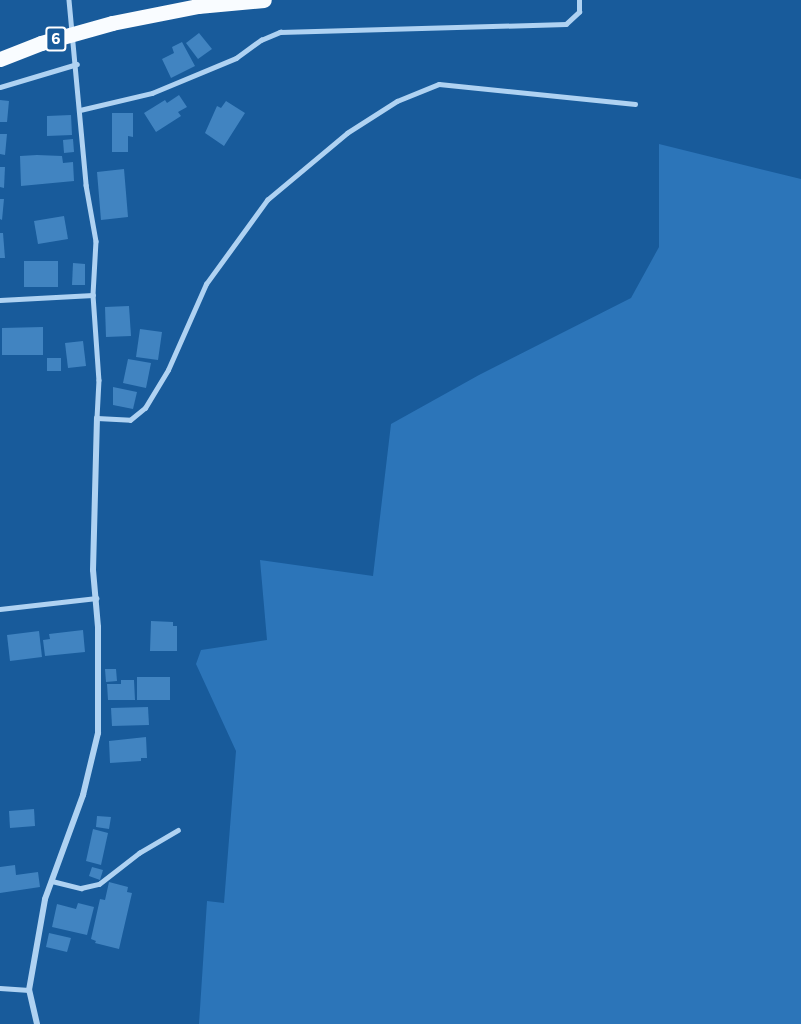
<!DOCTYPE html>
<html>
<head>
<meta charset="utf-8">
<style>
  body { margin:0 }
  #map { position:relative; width:801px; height:1024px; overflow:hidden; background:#185b9b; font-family:Commissioner,sans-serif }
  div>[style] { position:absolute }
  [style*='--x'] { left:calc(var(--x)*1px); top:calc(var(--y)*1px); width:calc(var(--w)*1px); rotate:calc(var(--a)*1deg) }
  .green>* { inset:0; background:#2c75b9 }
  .building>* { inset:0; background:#4184c1 }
  .service>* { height:4.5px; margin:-2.25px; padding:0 2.25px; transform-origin:2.25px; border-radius:2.25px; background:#afd2f2 }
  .minor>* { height:6px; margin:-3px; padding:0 3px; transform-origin:3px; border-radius:3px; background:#afd2f2 }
  .primary>* { height:15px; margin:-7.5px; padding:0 7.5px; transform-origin:7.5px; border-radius:7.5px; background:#f9fcff }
  .primary-bridge>* { height:15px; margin:-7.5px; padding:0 7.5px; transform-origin:7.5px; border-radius:7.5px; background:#f9fcff }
  span { translate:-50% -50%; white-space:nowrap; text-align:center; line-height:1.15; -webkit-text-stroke:4.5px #185b9b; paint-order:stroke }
  .shield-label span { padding:2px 4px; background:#185b9b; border:2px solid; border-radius:4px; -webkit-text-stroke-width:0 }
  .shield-label { font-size:15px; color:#fff; font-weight:700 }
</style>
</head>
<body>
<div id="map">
  <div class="green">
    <i style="clip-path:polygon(659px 144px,801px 179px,801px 1024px,199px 1024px,207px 901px,224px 903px,236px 751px,196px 664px,201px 650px,267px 640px,260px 560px,373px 576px,391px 424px,479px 375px,631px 298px,659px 247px)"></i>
  </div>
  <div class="building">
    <i style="clip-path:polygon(199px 33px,212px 49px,198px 59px,186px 43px)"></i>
    <i style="clip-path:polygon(182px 42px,195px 66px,171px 78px,162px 59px,174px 53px,172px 47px)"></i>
    <i style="clip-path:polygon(179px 95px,187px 107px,178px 112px,181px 116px,156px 132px,144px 113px,165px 100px,167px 103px)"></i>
    <i style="clip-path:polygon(0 100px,9px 101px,7px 122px,0 122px)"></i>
    <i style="clip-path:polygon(226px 101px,245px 113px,224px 146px,205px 133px,217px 106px,221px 108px)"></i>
    <i style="clip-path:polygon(112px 113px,133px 113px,133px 137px,128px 136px,128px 152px,112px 152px)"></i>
    <i style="clip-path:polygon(71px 115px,72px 135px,47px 136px,47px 116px)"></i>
    <i style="clip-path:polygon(0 134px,7px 134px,5px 155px,0 154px)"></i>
    <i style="clip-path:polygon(73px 139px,74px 152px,64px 153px,63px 140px)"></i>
    <i style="clip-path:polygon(37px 155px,62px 156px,63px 163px,73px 162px,74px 181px,21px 186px,20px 156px)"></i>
    <i style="clip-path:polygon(0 167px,5px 167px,4px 188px,0 187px)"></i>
    <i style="clip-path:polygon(124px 169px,128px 217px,101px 220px,97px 172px)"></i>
    <i style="clip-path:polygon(0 199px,4px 199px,2px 220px,0 219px)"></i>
    <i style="clip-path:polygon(64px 216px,68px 239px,38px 244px,34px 221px)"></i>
    <i style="clip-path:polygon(0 233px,3px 233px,5px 258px,0 258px)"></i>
    <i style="clip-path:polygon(24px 261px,58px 261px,58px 287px,24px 287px)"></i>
    <i style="clip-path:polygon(73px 263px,85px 264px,85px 285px,72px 285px)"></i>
    <i style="clip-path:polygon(129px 306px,131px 336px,106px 337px,105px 307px)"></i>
    <i style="clip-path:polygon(43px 327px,43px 355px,2px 355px,2px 328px)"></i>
    <i style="clip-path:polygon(140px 329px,162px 332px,158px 360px,136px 357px)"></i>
    <i style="clip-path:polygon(83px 341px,86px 366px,68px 368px,65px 343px)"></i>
    <i style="clip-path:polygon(47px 358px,61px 358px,61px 371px,47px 371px)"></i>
    <i style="clip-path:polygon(128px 359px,151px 363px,146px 388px,123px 383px)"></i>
    <i style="clip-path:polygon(113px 387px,137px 392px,133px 409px,113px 405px)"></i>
    <i style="clip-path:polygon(151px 621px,173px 622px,173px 626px,177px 626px,177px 651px,150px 651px)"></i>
    <i style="clip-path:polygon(83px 630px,85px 652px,45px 656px,43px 640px,50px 639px,49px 634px)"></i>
    <i style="clip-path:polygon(39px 631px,42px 657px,10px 661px,7px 635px)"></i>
    <i style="clip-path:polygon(105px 669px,116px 669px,117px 681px,106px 682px)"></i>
    <i style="clip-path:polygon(137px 677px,170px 677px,170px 700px,137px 700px)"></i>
    <i style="clip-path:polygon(121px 680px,134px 680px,135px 700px,108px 700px,107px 684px,121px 684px)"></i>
    <i style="clip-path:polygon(148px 707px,149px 725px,112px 726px,111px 708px)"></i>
    <i style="clip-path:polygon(146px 737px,147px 758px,141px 758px,141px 761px,110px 763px,109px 741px)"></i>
    <i style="clip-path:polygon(34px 809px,35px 826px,10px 828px,9px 811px)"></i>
    <i style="clip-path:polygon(97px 816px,111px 817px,109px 829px,96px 827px)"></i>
    <i style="clip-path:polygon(93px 829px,108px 833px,101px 865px,86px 861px)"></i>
    <i style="clip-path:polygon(15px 865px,16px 875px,38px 872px,40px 887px,0 893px,0 867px)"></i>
    <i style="clip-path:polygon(92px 867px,103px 870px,100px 880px,89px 876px)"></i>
    <i style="clip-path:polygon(109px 882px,128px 887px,127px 892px,132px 893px,119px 949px,95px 943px,96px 941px,91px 939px,100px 899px,105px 900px)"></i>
    <i style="clip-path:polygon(78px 903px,94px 907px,87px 935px,52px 927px,57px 904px,76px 909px)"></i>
    <i style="clip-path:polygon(49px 933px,71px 938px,67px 952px,46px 947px)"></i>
  </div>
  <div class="service">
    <i style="--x:69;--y:0;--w:186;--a:84.7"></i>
    <i style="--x:86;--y:185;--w:57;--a:79.9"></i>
    <i style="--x:96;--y:241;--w:54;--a:93.2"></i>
    <i style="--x:93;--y:295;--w:85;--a:86"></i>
    <i style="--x:99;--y:380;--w:38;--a:93"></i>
    <i style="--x:97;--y:418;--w:33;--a:3"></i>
    <i style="--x:130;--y:420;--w:19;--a:-39"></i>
    <i style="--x:145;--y:408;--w:44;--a:-58.8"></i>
    <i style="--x:168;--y:370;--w:94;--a:-66.2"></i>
    <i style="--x:206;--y:284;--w:104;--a:-54"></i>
    <i style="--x:267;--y:200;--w:104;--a:-39.9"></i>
    <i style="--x:347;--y:133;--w:59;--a:-32.6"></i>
    <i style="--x:397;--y:101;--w:45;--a:-22"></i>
    <i style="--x:439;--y:84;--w:197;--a:5.8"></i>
    <i style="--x:0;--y:87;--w:80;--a:-16.6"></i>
    <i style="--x:80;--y:110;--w:74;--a:-13.3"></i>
    <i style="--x:152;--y:93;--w:91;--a:-22.6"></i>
    <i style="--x:236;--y:58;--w:31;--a:-36"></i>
    <i style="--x:261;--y:40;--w:21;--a:-23"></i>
    <i style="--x:280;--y:32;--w:286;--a:-1.6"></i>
    <i style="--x:566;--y:24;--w:18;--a:-43"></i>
    <i style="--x:579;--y:12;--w:12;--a:-90"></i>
    <i style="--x:0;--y:300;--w:93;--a:-3.1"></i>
    <i style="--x:0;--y:609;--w:97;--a:-6.5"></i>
    <i style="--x:52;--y:881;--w:30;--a:14"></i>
    <i style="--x:81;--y:888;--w:18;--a:-13"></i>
    <i style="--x:99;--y:884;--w:51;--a:-37.8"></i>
    <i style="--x:139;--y:853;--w:45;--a:-30.5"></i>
    <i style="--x:0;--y:988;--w:29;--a:4"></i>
  </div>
  <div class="minor">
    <i style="--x:37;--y:1024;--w:35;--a:-103"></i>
    <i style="--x:29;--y:990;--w:92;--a:-80"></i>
    <i style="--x:45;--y:899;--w:111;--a:-69.9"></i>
    <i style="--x:83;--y:795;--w:64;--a:-76.4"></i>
    <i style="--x:98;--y:733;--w:106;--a:-90"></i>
    <i style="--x:98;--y:627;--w:57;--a:-95"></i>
    <i style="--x:93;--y:570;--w:152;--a:-88.5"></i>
  </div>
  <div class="primary">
    <i style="--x:112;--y:23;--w:88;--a:-11.2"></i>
    <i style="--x:198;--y:6;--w:66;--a:-5.2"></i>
  </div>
  <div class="primary-bridge">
    <i style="--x:0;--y:59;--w:44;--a:-21.3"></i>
    <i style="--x:41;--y:43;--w:74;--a:-15.7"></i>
  </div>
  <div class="shield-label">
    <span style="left:56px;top:39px">6</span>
  </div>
</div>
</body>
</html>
